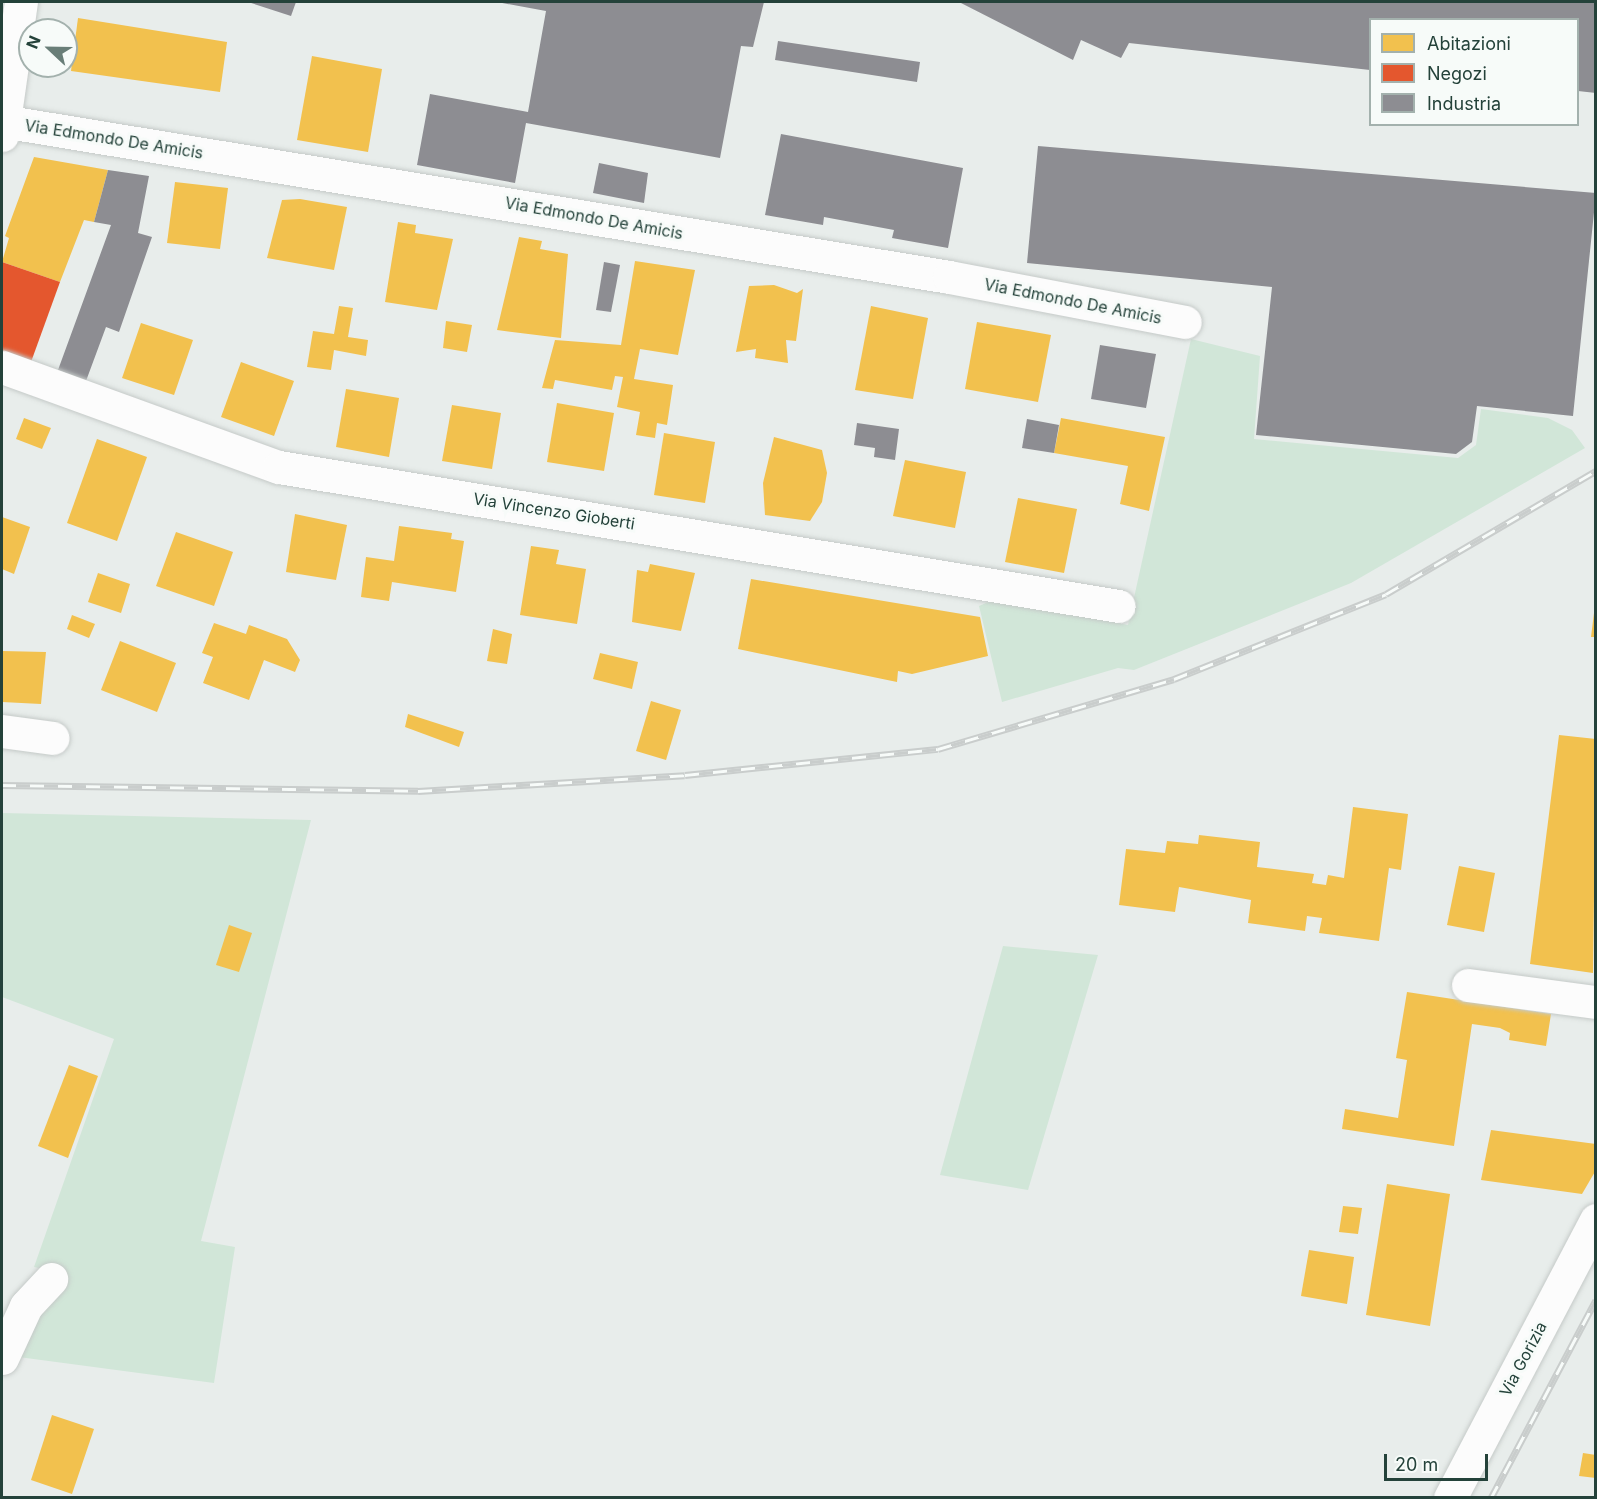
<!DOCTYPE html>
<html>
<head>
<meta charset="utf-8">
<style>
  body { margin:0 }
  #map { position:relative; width:1597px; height:1499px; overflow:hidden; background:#e8edeb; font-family:Inter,sans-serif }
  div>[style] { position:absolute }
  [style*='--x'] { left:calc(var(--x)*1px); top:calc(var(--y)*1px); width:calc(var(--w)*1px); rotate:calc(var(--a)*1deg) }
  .green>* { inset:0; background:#d1e6d8 }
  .homes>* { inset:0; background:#f2c14e }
  .shops>* { inset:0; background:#e4572e }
  .industry>* { inset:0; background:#8d8d92 }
  .roads { filter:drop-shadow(0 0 2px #c5cac8) drop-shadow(0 0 2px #c5cac8) }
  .minor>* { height:33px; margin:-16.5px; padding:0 16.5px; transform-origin:16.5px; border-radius:16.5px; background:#fcfcfc }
  .rail>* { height:7px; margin-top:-3.5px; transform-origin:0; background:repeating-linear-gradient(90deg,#f7fbf9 0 14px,#c9cdcc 0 28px); box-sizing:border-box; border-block:2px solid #c9cdcc }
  span { translate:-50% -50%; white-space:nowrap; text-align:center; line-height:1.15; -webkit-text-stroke:6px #f7fbf9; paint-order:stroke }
  .street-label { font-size:16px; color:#24423a }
  .frame { position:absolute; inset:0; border:3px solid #24423a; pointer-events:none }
  .legend { position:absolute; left:1369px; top:18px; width:210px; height:108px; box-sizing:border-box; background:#f7fbf9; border:2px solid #a3b1ad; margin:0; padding:8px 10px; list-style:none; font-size:18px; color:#24423a }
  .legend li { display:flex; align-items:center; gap:12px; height:30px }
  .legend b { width:30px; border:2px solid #a3b1ad }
  .north { position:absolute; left:18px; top:18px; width:60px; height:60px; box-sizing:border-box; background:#f7fbf9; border:2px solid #a3b1ad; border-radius:50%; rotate:292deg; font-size:16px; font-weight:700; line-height:24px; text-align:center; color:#24423a }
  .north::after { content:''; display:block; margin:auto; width:21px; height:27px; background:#697e78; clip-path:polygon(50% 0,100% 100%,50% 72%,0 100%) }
  .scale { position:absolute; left:1384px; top:1454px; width:104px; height:27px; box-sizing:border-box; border:3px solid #24423a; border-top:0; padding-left:8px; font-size:18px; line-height:21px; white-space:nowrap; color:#24423a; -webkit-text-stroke:4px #f7fbf9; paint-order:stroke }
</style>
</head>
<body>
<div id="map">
  <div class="green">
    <i style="clip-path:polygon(1191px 339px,1260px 356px,1254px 439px,1458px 458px,1476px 445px,1481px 409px,1548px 418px,1572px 430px,1585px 448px,1351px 583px,1134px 670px,1118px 668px,1002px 702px,979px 606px,995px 599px,1128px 625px)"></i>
    <i style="clip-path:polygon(2px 813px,311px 820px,201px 1241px,235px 1247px,214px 1383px,11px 1356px,59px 1272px,34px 1267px,114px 1039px,2px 997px)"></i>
    <i style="clip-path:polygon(1003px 946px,1098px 955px,1028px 1190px,940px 1175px)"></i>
  </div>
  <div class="homes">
    <i style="clip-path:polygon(78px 18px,227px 42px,220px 92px,71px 71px)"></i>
    <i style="clip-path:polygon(312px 56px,382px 69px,368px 152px,297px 140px)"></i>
    <i style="clip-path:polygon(34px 157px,108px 170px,94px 222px,84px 220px,60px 282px,2px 262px,9px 238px,5px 236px)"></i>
    <i style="clip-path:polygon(175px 182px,228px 188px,220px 249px,167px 243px)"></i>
    <i style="clip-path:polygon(300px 199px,347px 207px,334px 270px,267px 258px,282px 200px)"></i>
    <i style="clip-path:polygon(398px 222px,416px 225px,415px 233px,453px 239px,437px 310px,385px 302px)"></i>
    <i style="clip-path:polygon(519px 237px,542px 241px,540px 249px,568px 254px,561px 338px,497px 330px)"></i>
    <i style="clip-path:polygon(635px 261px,695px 270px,678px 355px,640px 349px,634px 379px,673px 385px,667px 425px,657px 423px,655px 438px,636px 435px,640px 412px,617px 407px,623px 377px,615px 376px,612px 390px,555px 380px,553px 389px,542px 388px,555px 340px,621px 345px)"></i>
    <i style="clip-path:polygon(774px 285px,797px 293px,803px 289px,796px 341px,786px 340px,788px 363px,755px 358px,756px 349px,736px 352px,749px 286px)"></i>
    <i style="clip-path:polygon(339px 306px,353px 308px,348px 337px,368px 340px,366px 356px,334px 350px,331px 370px,307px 367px,313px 331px,334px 334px)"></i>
    <i style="clip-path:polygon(871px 306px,928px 318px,913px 399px,855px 390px)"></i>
    <i style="clip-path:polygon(446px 321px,472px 325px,467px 352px,443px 348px)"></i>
    <i style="clip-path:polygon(977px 322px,1051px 335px,1038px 402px,965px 389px)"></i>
    <i style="clip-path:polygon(141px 323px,193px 340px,174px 395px,122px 378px)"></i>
    <i style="clip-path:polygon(241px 362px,294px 381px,274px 436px,221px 417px)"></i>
    <i style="clip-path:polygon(346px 389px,399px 398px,389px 457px,336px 447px)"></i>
    <i style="clip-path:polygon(557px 403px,614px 413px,604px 471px,547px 462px)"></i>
    <i style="clip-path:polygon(452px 405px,501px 413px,492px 469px,442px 461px)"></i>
    <i style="clip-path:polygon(24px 418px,51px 428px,42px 449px,16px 439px)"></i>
    <i style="clip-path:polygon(1061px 418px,1165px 437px,1149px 511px,1120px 504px,1128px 466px,1054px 453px)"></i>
    <i style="clip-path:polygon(664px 433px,715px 442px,705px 503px,654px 495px)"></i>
    <i style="clip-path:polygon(774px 437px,822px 450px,827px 473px,822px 502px,810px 521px,765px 515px,763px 483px)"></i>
    <i style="clip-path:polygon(97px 439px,147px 457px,117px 541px,67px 523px)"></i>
    <i style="clip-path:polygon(905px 460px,966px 472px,955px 528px,893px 516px)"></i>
    <i style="clip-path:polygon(1018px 498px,1077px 509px,1064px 573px,1005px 562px)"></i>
    <i style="clip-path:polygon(295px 514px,347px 525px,336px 580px,286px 572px)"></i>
    <i style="clip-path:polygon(2px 517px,30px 527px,14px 574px,2px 569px)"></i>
    <i style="clip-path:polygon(399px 526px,452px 533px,451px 539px,464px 541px,456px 592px,392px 582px,389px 601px,361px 597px,366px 557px,394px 561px)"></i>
    <i style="clip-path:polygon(176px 532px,233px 552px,214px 606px,156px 586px)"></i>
    <i style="clip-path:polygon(531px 546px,559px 550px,556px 564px,586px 569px,577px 624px,520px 615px)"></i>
    <i style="clip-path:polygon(650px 564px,695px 573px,681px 631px,632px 622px,637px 570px,648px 572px)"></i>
    <i style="clip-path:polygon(98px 573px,130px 584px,121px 613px,88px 602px)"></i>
    <i style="clip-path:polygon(751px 579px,980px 617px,988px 656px,912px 674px,898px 671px,897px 682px,738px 649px)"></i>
    <i style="clip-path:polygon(1594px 613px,1596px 613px,1596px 637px,1591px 637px)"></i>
    <i style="clip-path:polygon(72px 615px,95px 624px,89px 638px,67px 629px)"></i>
    <i style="clip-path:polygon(214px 623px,246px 634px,249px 625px,287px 639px,300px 660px,295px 672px,264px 660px,249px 700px,203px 683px,213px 657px,202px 653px)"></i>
    <i style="clip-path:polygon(493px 629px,512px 634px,507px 664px,487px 661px)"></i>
    <i style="clip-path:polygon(120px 641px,176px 663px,157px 712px,101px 690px)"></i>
    <i style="clip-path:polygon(2px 651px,46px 652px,41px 704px,2px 702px)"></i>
    <i style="clip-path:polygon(600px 653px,638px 662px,632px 689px,593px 679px)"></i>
    <i style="clip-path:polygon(651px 701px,681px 710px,666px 760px,636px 751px)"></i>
    <i style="clip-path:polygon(408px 714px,464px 732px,459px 747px,405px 727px)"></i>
    <i style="clip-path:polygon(1559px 735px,1596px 739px,1593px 973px,1530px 964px)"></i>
    <i style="clip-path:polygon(1353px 807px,1408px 814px,1401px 870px,1389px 868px,1379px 941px,1319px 933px,1322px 918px,1307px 916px,1305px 931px,1248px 923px,1251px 900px,1196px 890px,1179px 887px,1175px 912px,1119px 905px,1126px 849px,1165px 853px,1167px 841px,1198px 844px,1199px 835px,1260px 842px,1257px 867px,1314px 874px,1312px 883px,1326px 885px,1328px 875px,1344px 878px)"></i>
    <i style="clip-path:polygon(1459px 866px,1495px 873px,1484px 932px,1447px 925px)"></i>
    <i style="clip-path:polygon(229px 925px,252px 933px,239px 972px,216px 965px)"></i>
    <i style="clip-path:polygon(1407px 992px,1551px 1014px,1546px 1046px,1509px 1040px,1510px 1033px,1500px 1028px,1472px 1024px,1454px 1146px,1342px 1129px,1345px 1109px,1398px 1118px,1407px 1060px,1396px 1058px)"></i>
    <i style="clip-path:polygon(69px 1065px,98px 1076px,68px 1158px,38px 1146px)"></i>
    <i style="clip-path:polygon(1491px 1130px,1596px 1144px,1596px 1170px,1582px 1194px,1481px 1180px)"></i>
    <i style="clip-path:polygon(1387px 1184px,1450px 1194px,1430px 1326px,1366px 1315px)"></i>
    <i style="clip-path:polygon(1343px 1206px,1362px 1208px,1358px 1234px,1339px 1232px)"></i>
    <i style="clip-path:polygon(1309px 1250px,1354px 1257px,1347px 1304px,1301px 1296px)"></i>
    <i style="clip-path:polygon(52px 1415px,94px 1429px,72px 1494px,31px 1480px)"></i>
    <i style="clip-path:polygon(1583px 1453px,1596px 1455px,1596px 1478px,1579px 1476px)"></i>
  </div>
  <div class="shops">
    <i style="clip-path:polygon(2px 262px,60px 282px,31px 362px,2px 351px)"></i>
  </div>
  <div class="industry">
    <i style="clip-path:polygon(248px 2px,296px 2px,291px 16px)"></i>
    <i style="clip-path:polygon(497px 2px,764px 2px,753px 47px,741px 46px,720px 158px,526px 123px,515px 183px,417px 165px,430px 94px,528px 112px,546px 11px)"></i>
    <i style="clip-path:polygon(959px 2px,1596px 2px,1596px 93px,1578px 91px,1578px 20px,1370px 20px,1370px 70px,1129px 43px,1121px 58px,1081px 40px,1073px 60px)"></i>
    <i style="clip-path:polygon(778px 41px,920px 62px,917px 82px,775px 60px)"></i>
    <i style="clip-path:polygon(781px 134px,963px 168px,948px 248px,892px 238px,894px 230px,824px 217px,823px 225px,765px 215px)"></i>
    <i style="clip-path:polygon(1038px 146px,1596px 193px,1573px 416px,1477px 406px,1472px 442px,1456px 454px,1256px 435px,1272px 287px,1027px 263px)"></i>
    <i style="clip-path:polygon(599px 163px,648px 173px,644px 203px,593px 193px)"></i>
    <i style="clip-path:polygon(108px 170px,149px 176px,138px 233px,152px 237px,119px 332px,106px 327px,86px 381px,58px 370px,111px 225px,94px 222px)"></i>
    <i style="clip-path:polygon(604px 262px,620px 265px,611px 312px,596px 310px)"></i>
    <i style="clip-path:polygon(1100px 345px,1156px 354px,1146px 408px,1091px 399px)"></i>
    <i style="clip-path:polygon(1027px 419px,1059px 425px,1054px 453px,1022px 448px)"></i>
    <i style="clip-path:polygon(857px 423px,899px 429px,895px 460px,874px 457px,875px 448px,854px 445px)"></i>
  </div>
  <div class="roads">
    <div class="minor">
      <i style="--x:2;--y:121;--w:960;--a:9.35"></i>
      <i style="--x:949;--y:277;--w:240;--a:10.8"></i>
      <i style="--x:2;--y:135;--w:134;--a:-81.9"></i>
      <i style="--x:2;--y:367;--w:294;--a:19.9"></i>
      <i style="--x:279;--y:467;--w:851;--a:9.4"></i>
      <i style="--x:2;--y:731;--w:51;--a:7.8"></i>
      <i style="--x:1468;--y:985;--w:129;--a:7.6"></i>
      <i style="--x:2;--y:1358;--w:57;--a:-65.2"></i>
      <i style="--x:26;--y:1306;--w:37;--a:-47"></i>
      <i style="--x:1450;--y:1498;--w:314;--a:-62.3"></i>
    </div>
  </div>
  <div class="rail">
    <i style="--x:2;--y:785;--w:416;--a:0.8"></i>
    <i style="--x:418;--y:791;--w:267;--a:-3.4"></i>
    <i style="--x:685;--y:775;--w:254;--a:-5.9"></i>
    <i style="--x:938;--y:749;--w:246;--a:-16.5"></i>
    <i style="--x:1174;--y:679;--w:228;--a:-21.8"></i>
    <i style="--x:1386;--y:594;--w:243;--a:-30.4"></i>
    <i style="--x:1491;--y:1498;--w:224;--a:-62.1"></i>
  </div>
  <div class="street-label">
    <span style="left:114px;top:139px;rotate:9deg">Via Edmondo De Amicis</span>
    <span style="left:594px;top:218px;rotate:10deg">Via Edmondo De Amicis</span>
    <span style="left:1073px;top:301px;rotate:11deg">Via Edmondo De Amicis</span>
    <span style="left:554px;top:511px;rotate:9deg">Via Vincenzo Gioberti</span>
    <span style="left:1523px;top:1359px;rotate:-62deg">Via Gorizia</span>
  </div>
  <div class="frame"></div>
  <ul class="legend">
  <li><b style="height:16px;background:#f2c14e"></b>Abitazioni</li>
  <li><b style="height:16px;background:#e4572e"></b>Negozi</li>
  <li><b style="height:16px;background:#8d8d92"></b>Industria</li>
  </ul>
  <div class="north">N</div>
  <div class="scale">20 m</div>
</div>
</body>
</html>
